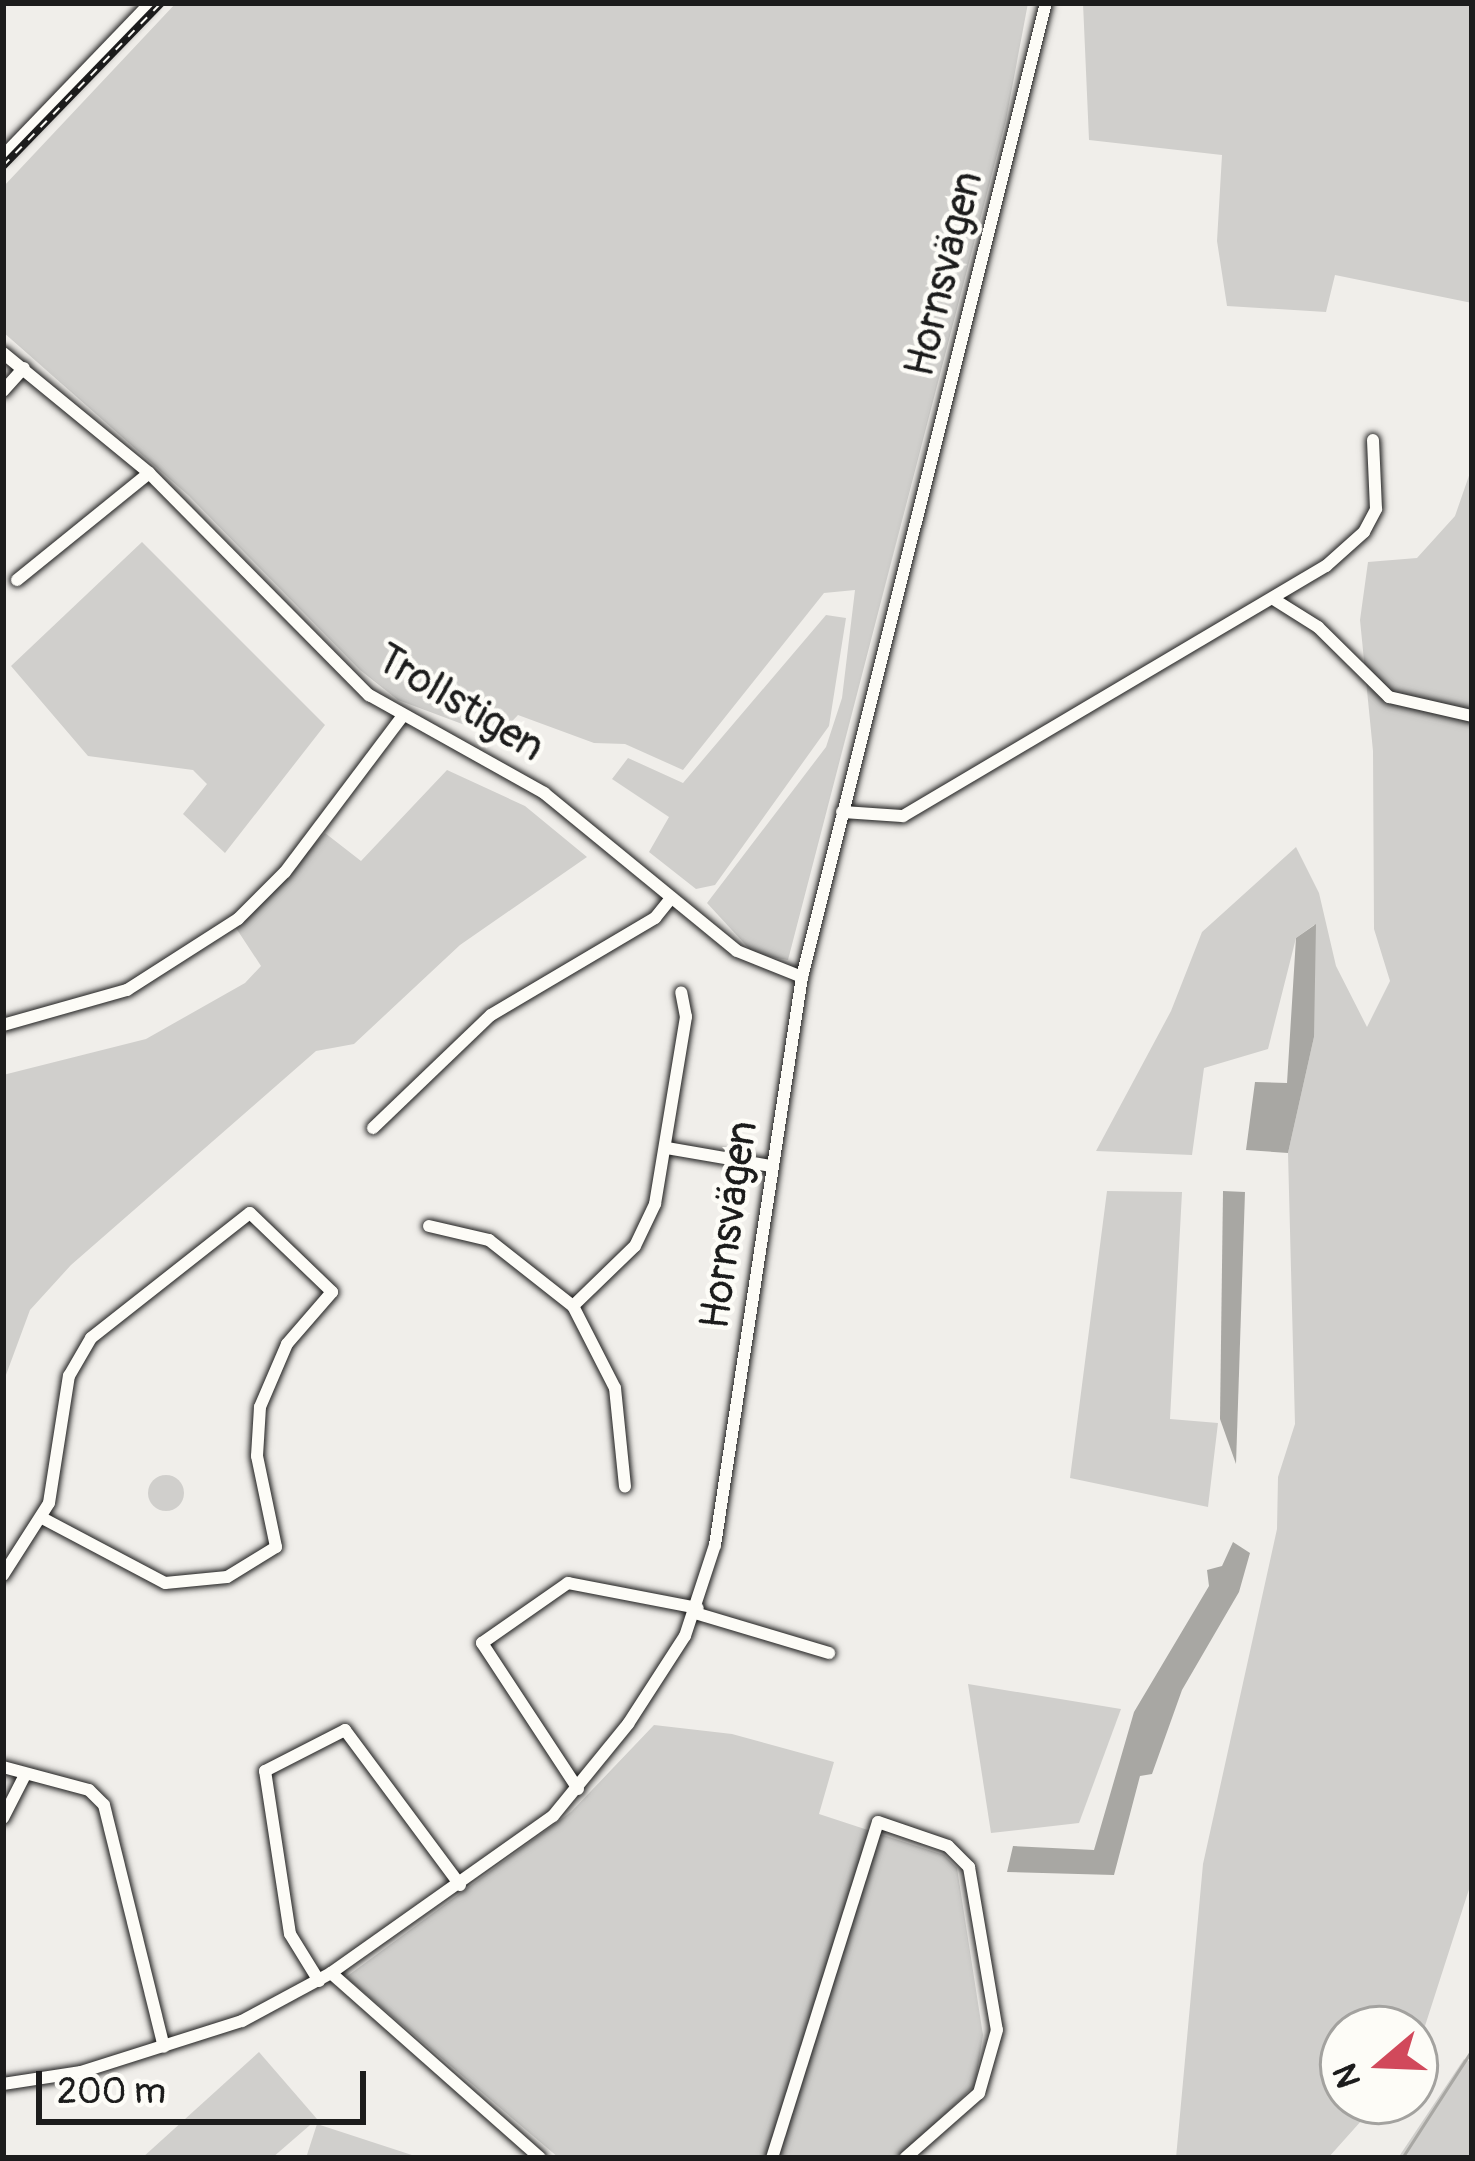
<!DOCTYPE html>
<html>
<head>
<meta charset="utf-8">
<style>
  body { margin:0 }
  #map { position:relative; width:1475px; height:2161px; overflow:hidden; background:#f0eeea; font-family:Pangolin,sans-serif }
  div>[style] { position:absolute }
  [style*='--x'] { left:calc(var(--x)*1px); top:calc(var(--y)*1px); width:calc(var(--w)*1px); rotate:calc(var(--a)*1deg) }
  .green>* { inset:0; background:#d0cfcc }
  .round { border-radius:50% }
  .water>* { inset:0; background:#a8a7a3 }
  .stream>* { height:3px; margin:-1.5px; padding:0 1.5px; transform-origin:1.5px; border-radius:1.5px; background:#a8a7a3 }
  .roads { filter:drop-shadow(0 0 3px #1c1c1c) drop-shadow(0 0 3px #1c1c1c) }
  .minor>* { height:12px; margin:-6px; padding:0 6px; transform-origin:6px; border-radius:6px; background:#fdfcf7 }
  .rail>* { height:8px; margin-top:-4px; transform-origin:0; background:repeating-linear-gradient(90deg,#fdfcf7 0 9px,#1c1c1c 0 18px); box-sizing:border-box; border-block:3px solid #1c1c1c }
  span { translate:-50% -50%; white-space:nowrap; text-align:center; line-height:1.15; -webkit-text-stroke:9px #fdfcf7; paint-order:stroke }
  .street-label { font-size:42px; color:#1c1c1c }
  .frame { position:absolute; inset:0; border:6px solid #1c1c1c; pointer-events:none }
  .north { position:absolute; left:1319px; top:2005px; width:120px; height:120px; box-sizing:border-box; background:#fdfcf7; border:3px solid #a3a29f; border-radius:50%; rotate:251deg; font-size:33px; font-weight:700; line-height:48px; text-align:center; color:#1c1c1c }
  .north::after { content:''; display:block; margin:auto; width:42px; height:54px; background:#d1495b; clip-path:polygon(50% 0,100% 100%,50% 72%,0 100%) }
  .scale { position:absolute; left:36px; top:2071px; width:330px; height:54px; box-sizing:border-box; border:6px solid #1c1c1c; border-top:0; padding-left:15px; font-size:36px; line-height:42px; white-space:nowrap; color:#1c1c1c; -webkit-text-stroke:9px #fdfcf7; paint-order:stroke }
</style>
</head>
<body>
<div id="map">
  <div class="green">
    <i style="clip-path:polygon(176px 3px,1028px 3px,1006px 120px,788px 960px,754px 954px,707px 903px,826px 747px,842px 698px,855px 590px,824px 593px,683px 770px,625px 744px,594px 743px,518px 715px,497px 737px,398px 700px,360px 670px,189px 496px,3px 332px,3px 187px)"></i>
    <i style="clip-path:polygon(1083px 3px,1472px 3px,1472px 303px,1335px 275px,1326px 312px,1227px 306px,1217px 241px,1222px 155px,1089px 140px)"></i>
    <i style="clip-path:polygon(1472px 467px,1472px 1880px,1415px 2057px,1415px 2029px,1343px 2029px,1343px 2101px,1379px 2101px,1328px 2158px,1176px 2158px,1203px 1864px,1277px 1529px,1278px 1477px,1295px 1424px,1288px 1153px,1314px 1037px,1314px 925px,1296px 938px,1268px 1049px,1204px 1068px,1192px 1155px,1096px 1151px,1171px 1011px,1202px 932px,1296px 847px,1319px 893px,1336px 966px,1367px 1027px,1390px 981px,1374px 929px,1373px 751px,1360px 620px,1368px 562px,1417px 558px,1455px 516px)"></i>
    <i style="clip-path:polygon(142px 542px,325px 725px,225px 853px,183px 814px,207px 784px,193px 770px,88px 756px,11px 666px)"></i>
    <i style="clip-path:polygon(826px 615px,846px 618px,829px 726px,715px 885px,696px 889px,649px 852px,669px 817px,612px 779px,628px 758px,683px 783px)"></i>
    <i style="clip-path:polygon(447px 770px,525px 806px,587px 857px,460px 945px,354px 1044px,316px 1051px,71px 1265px,30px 1310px,3px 1383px,3px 1075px,146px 1039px,245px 983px,261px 966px,236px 928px,325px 833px,361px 861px)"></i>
    <i style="clip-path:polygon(1107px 1191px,1182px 1192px,1170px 1419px,1218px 1423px,1208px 1507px,1070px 1478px)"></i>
    <i class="round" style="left:148px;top:1475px;width:36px;height:36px"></i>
    <i style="clip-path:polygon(968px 1684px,1121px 1709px,1079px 1823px,991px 1833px)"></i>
    <i style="clip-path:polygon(654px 1725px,732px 1734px,834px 1762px,819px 1814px,944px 1855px,957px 1868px,983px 2035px,975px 2085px,900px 2158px,559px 2158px,346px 1977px,571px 1812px)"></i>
    <i style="clip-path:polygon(259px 2052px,317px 2119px,272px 2158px,142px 2158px)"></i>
    <i style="clip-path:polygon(1464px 2059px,1472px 2062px,1472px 2158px,1398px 2158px)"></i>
    <i style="clip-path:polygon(317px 2124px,418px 2157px,418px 2158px,306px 2158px)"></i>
  </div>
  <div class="water">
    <i style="clip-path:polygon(1316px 924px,1314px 1037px,1288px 1153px,1246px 1150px,1255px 1082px,1287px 1083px,1296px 938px)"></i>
    <i style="clip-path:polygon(1223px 1191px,1245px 1192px,1236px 1464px,1220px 1419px)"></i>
    <i style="clip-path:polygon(1233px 1542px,1250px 1553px,1239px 1592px,1182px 1690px,1152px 1774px,1140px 1776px,1114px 1875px,1007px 1872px,1013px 1846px,1094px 1850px,1134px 1712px,1209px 1586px,1207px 1570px,1222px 1566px)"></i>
  </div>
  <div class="stream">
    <i style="--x:1402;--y:2158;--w:129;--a:-57.1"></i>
  </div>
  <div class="roads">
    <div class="minor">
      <i style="--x:3;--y:156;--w:212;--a:-46.1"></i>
      <i style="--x:3;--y:353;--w:189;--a:39.4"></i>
      <i style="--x:149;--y:473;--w:313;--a:45.3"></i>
      <i style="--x:369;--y:695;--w:201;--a:29.2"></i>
      <i style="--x:544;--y:793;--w:249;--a:39.3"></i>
      <i style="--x:737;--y:951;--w:70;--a:21.8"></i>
      <i style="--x:3;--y:391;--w:31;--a:-48"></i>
      <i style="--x:17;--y:580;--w:170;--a:-39"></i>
      <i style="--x:1275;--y:600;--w:51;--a:32.1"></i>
      <i style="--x:1318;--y:627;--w:100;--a:44.6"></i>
      <i style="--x:1389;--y:697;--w:85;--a:12.9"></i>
      <i style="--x:842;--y:812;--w:61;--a:3.8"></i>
      <i style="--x:903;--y:816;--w:491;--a:-30.6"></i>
      <i style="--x:1326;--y:566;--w:51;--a:-41.8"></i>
      <i style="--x:1364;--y:532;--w:26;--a:-62"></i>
      <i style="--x:1376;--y:509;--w:69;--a:-92.5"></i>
      <i style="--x:3;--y:1025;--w:129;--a:-15.8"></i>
      <i style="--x:127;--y:990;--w:132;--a:-32.6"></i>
      <i style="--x:238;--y:919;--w:66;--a:-45"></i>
      <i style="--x:285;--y:872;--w:194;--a:-53"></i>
      <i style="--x:373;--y:1128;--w:163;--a:-43.8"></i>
      <i style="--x:491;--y:1015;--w:191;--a:-30.6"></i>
      <i style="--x:655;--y:918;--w:26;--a:-51"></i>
      <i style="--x:667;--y:1148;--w:106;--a:9.8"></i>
      <i style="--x:429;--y:1226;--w:62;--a:13.1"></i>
      <i style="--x:489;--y:1240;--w:107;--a:38.2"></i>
      <i style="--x:573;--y:1306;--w:92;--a:62.9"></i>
      <i style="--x:615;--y:1388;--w:99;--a:84.2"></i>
      <i style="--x:573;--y:1306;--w:86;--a:-44.1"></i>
      <i style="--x:635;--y:1246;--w:47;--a:-64.5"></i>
      <i style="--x:655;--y:1204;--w:190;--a:-80.6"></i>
      <i style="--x:686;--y:1017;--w:25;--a:-101"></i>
      <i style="--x:3;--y:1575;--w:85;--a:-57.4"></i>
      <i style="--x:49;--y:1503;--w:129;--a:-81.1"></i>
      <i style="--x:69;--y:1376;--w:44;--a:-59.9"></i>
      <i style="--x:91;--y:1338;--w:202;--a:-38.2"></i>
      <i style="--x:250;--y:1213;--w:114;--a:43.9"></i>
      <i style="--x:332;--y:1292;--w:69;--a:130.9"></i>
      <i style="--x:287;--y:1344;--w:69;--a:113.2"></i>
      <i style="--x:260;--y:1407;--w:49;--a:93.5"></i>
      <i style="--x:257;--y:1456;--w:93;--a:78.2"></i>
      <i style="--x:276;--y:1547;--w:57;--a:148.5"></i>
      <i style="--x:227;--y:1577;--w:62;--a:174.5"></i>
      <i style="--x:165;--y:1583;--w:139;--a:-152.1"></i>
      <i style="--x:695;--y:1613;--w:140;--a:16.6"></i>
      <i style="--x:3;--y:1767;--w:89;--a:15"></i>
      <i style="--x:89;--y:1790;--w:21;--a:45"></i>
      <i style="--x:104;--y:1805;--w:249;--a:76.1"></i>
      <i style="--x:578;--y:1789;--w:175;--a:-123.3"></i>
      <i style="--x:482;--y:1643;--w:105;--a:-34.9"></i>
      <i style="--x:568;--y:1583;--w:132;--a:10.9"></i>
      <i style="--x:3;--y:1818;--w:46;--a:-62.9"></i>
      <i style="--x:331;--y:1973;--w:279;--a:41.5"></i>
      <i style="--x:319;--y:1981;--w:55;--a:-121.7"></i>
      <i style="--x:290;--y:1934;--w:165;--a:-98.7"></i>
      <i style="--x:265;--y:1771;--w:90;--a:-27.1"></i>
      <i style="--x:345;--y:1730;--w:193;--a:53.4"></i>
      <i style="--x:3;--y:2084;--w:79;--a:-8.7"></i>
      <i style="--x:81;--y:2072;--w:169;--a:-17.6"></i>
      <i style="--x:242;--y:2021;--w:101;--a:-28.3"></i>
      <i style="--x:331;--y:1973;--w:272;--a:-35.3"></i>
      <i style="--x:553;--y:1816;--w:119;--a:-50.8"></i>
      <i style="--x:628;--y:1724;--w:105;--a:-57.1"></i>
      <i style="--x:685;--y:1636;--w:96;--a:-71.8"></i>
      <i style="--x:715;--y:1545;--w:575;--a:-81.29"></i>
      <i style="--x:802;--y:977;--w:1004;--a:-75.94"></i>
      <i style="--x:772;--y:2158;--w:352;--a:-72.5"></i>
      <i style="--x:878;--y:1822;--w:74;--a:18.9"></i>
      <i style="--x:948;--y:1846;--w:30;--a:45"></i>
      <i style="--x:969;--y:1867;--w:165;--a:80.3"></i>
      <i style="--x:997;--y:2030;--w:66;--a:105.9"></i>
      <i style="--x:979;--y:2093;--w:98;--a:138.7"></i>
    </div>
  </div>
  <div class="rail">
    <i style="--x:3;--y:166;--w:227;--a:-45.9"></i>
  </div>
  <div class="street-label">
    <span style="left:944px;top:274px;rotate:-76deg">Hornsvägen</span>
    <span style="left:460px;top:703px;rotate:31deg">Trollstigen</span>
    <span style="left:729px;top:1225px;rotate:-82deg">Hornsvägen</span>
  </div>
  <div class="frame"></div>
  <div class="north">N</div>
  <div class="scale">200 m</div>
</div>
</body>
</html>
